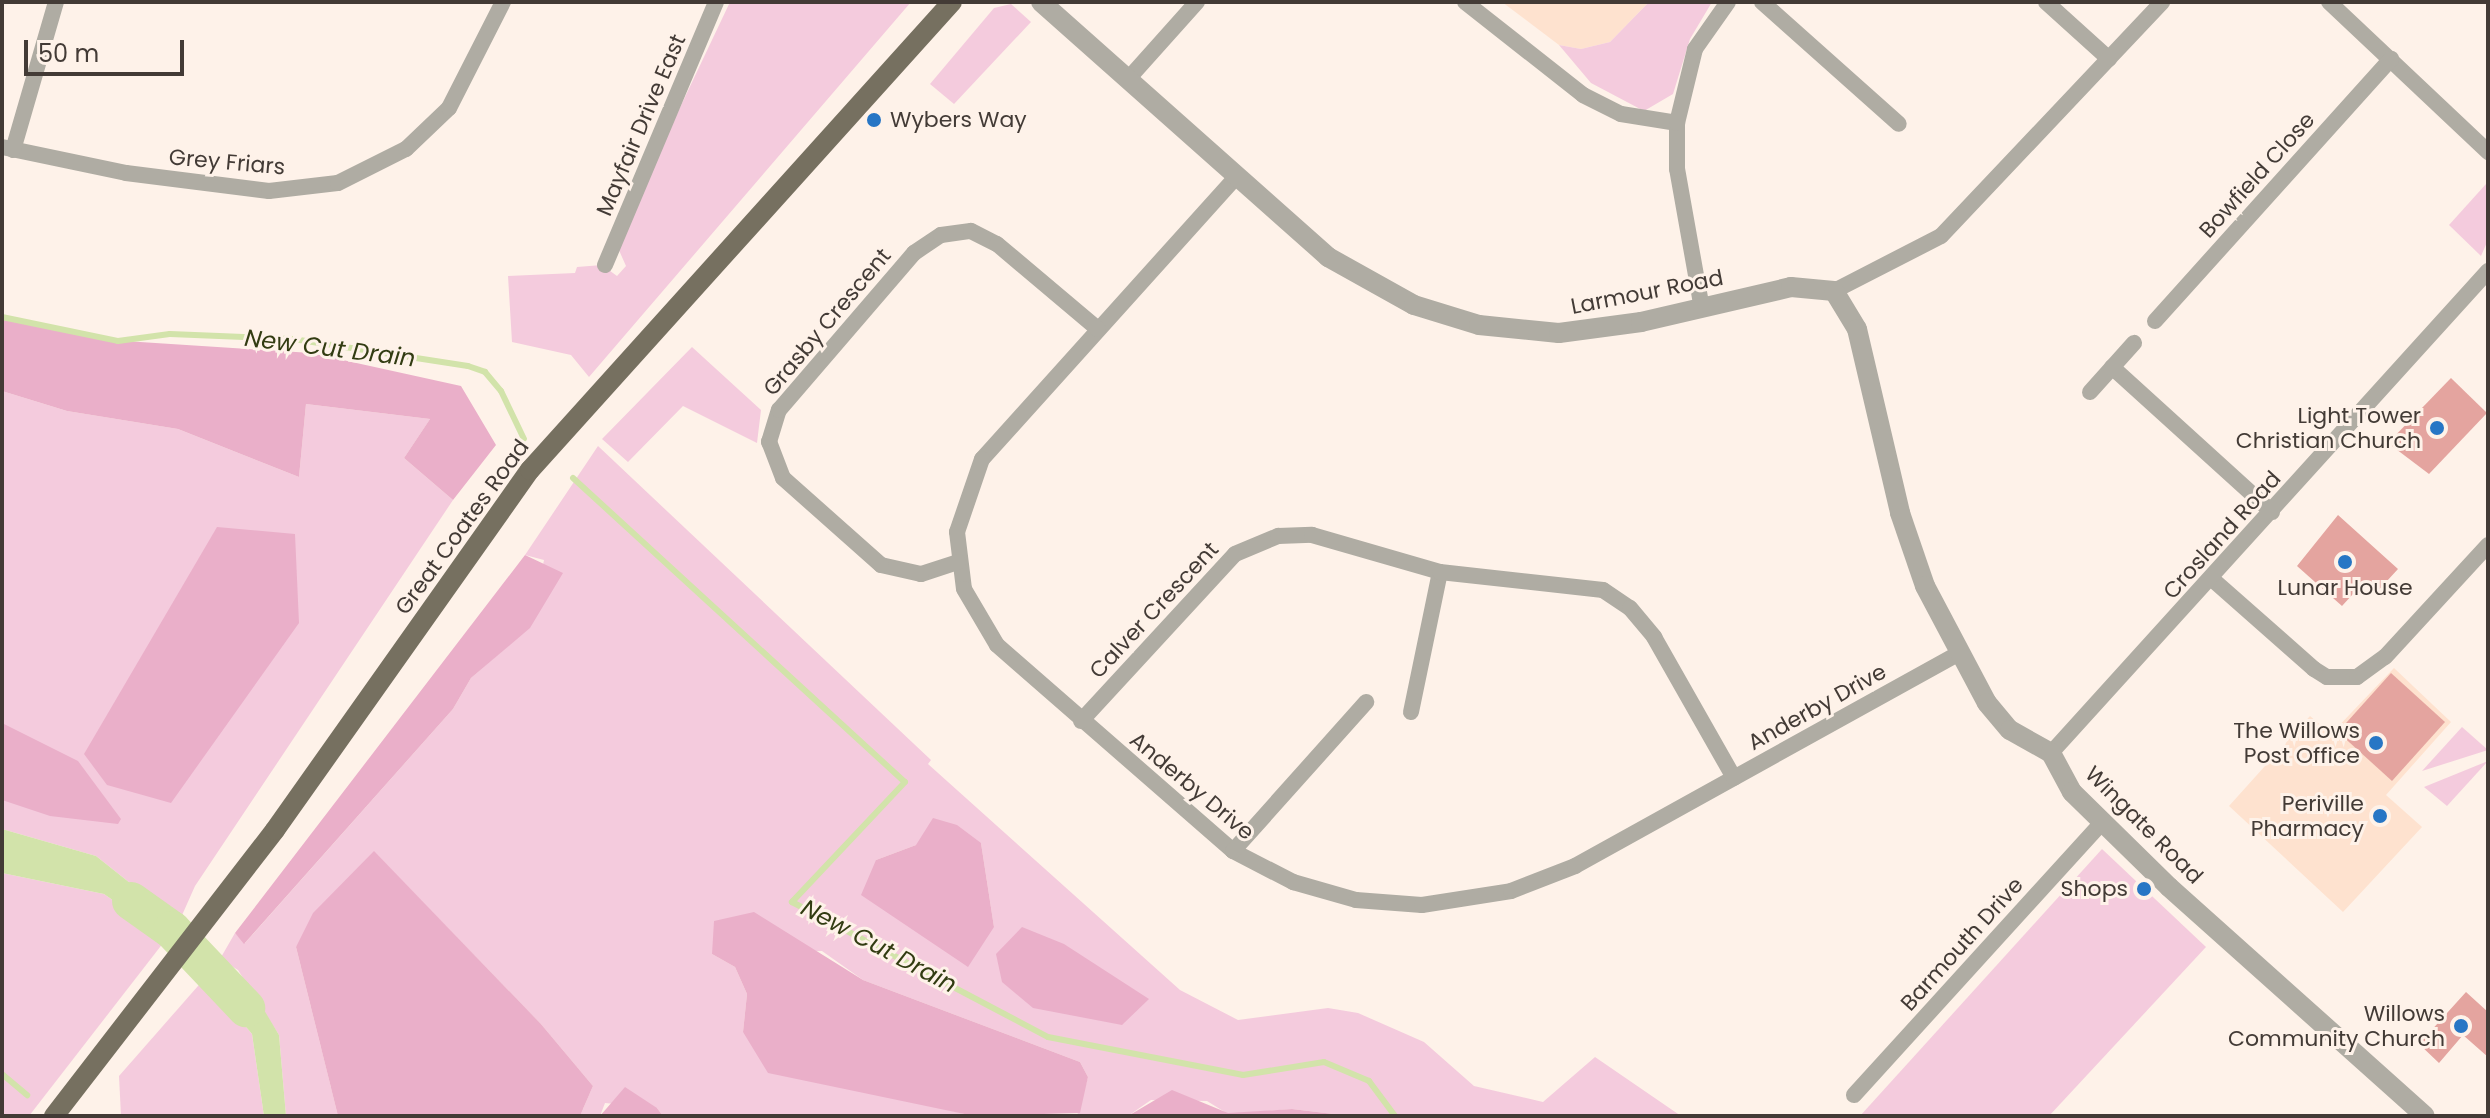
<!DOCTYPE html>
<html>
<head>
<meta charset="utf-8">
<style>
  body { margin:0 }
  #map { position:relative; width:2490px; height:1118px; overflow:hidden; background:#fef2e9; font-family:Poppins,sans-serif }
  div>[style] { position:absolute }
  [style*='--x'] { left:calc(var(--x)*1px); top:calc(var(--y)*1px); width:calc(var(--w)*1px); rotate:calc(var(--a)*1deg) }
  .built>* { inset:0; background:#fee2cf }
  .green>* { inset:0; background:#f4cbdd }
  .forest>* { inset:0; background:#eaafc9 }
  .water>* { inset:0; background:#d2e3aa }
  .stream>* { height:6px; margin:-3px; padding:0 3px; transform-origin:3px; border-radius:3px; background:#d2e3aa }
  .river>* { height:38px; margin:-19px; padding:0 19px; transform-origin:19px; border-radius:19px; background:#d2e3aa }
  .building>* { inset:0; background:#e4a49f }
  .minor>* { height:16px; margin:-8px; padding:0 8px; transform-origin:8px; border-radius:8px; background:#afaca3 }
  .tertiary>* { height:20px; margin:-10px; padding:0 10px; transform-origin:10px; border-radius:10px; background:#afaca3 }
  .primary>* { height:20px; margin:-10px; padding:0 10px; transform-origin:10px; border-radius:10px; background:#767060 }
  .dots>* { width:22px; height:22px; translate:-50% -50%; box-sizing:border-box; border:4px solid #fef2e9; border-radius:50% }
  span { translate:-50% -50%; white-space:nowrap; text-align:center; line-height:1.15; -webkit-text-stroke:6px #fef2e9; paint-order:stroke }
  .poi-label { font-size:22px; color:#433b36 }
  .left { translate:0 -50%; text-align:left }
  .right { translate:-100% -50%; text-align:right }
  .street-label { font-size:22px; color:#433b36 }
  .water-label { font-size:24px; color:#323c12; font-style:italic }
  .frame { position:absolute; inset:0; border:4px solid #433b36; pointer-events:none }
  .scale { position:absolute; left:24px; top:40px; width:160px; height:36px; box-sizing:border-box; border:4px solid #433b36; border-top:0; padding-left:10px; font-size:24px; line-height:28px; white-space:nowrap; color:#433b36; -webkit-text-stroke:6px #fef2e9; paint-order:stroke }
</style>
</head>
<body>
<div id="map">
  <div class="built">
    <i style="clip-path:polygon(1502px 2px,1649px 2px,1610px 42px,1581px 49px,1559px 45px)"></i>
    <i style="clip-path:polygon(2394px 668px,2451px 722px,2386px 795px,2422px 827px,2343px 912px,2229px 806px,2310px 716px,2331px 734px)"></i>
  </div>
  <div class="green">
    <i style="clip-path:polygon(730px 2px,911px 2px,589px 377px,571px 355px,512px 342px,508px 276px,575px 273px,577px 267px,602px 265px,617px 276px,626px 266px,618px 248px,621px 232px)"></i>
    <i style="clip-path:polygon(1649px 2px,1712px 2px,1690px 39px,1673px 94px,1644px 111px,1591px 83px,1559px 45px,1581px 49px,1610px 42px)"></i>
    <i style="clip-path:polygon(1011px 4px,1031px 22px,954px 104px,930px 84px,994px 8px)"></i>
    <i style="clip-path:polygon(2486px 184px,2488px 240px,2481px 256px,2449px 225px)"></i>
    <i style="clip-path:polygon(692px 347px,761px 410px,757px 443px,683px 406px,628px 462px,602px 439px)"></i>
    <i style="clip-path:polygon(2px 391px,67px 411px,178px 429px,299px 477px,306px 404px,430px 419px,404px 458px,453px 500px,195px 886px,179px 922px,96px 856px,2px 829px)"></i>
    <i style="clip-path:polygon(evenodd,598px 446px,931px 760px,928px 764px,1180px 990px,1238px 1020px,1328px 1008px,1358px 1013px,1424px 1042px,1474px 1086px,1543px 1102px,1595px 1057px,1681px 1116px,1350px 1116px,1292px 1109px,1228px 1114px,1207px 1101px,1151px 1100px,1128px 1116px,1077px 1116px,1088px 1077px,1080px 1062px,863px 980px,822px 951px,712px 954px,735px 967px,747px 994px,743px 1032px,897px 1098px,974px 1116px,663px 1116px,657px 1108px,605px 1103px,600px 1116px,580px 1116px,593px 1086px,541px 1024px,374px 852px,296px 947px,338px 1116px,286px 1116px,279px 1035px,238px 970px,220px 959px,235px 933px,245px 943px,453px 709px,471px 678px,530px 627px,544px 560px,525px 555px,598px 446px,981px 843px,994px 927px,876px 860px,916px 845px,981px 843px)"></i>
    <i style="clip-path:polygon(2462px 727px,2488px 750px,2422px 771px)"></i>
    <i style="clip-path:polygon(2488px 761px,2447px 806px,2424px 787px)"></i>
    <i style="clip-path:polygon(2102px 849px,2206px 947px,2049px 1116px,1860px 1116px)"></i>
    <i style="clip-path:polygon(2px 873px,104px 894px,167px 938px,29px 1116px,2px 1116px)"></i>
    <i style="clip-path:polygon(205px 978px,252px 1034px,264px 1116px,121px 1116px,119px 1076px)"></i>
  </div>
  <div class="forest">
    <i style="clip-path:polygon(2px 316px,109px 340px,311px 353px,461px 386px,496px 445px,453px 500px,404px 458px,430px 419px,306px 404px,299px 477px,178px 429px,67px 411px,2px 391px)"></i>
    <i style="clip-path:polygon(217px 527px,295px 534px,299px 623px,171px 803px,107px 785px,84px 754px)"></i>
    <i style="clip-path:polygon(525px 555px,563px 573px,530px 628px,471px 678px,453px 709px,244px 944px,235px 933px)"></i>
    <i style="clip-path:polygon(2px 723px,78px 761px,121px 819px,118px 824px,50px 816px,2px 800px)"></i>
    <i style="clip-path:polygon(933px 818px,957px 825px,981px 843px,994px 927px,968px 967px,861px 895px,876px 860px,916px 845px)"></i>
    <i style="clip-path:polygon(374px 851px,541px 1024px,593px 1086px,580px 1116px,338px 1116px,296px 947px,313px 913px)"></i>
    <i style="clip-path:polygon(754px 912px,863px 980px,1080px 1062px,1088px 1077px,1080px 1113px,974px 1116px,768px 1073px,743px 1032px,747px 994px,735px 967px,712px 954px,714px 921px)"></i>
    <i style="clip-path:polygon(1022px 927px,1064px 944px,1149px 999px,1122px 1025px,1033px 1008px,1002px 982px,996px 954px)"></i>
    <i style="clip-path:polygon(625px 1087px,657px 1108px,663px 1116px,600px 1116px)"></i>
    <i style="clip-path:polygon(1172px 1090px,1228px 1113px,1292px 1109px,1350px 1116px,1128px 1116px)"></i>
  </div>
  <div class="water">
    <i style="clip-path:polygon(2px 829px,96px 856px,179px 922px,167px 938px,104px 894px,2px 873px)"></i>
    <i style="clip-path:polygon(220px 959px,248px 983px,279px 1035px,286px 1116px,264px 1116px,252px 1034px,205px 978px)"></i>
  </div>
  <div class="stream">
    <i style="--x:2;--y:317;--w:118;--a:11.7"></i>
    <i style="--x:118;--y:341;--w:52;--a:-7.7"></i>
    <i style="--x:170;--y:334;--w:123;--a:2.3"></i>
    <i style="--x:293;--y:339;--w:177;--a:8.8"></i>
    <i style="--x:468;--y:366;--w:18;--a:19"></i>
    <i style="--x:485;--y:372;--w:25;--a:50"></i>
    <i style="--x:501;--y:391;--w:53;--a:64.4"></i>
    <i style="--x:573;--y:478;--w:450;--a:42.5"></i>
    <i style="--x:905;--y:782;--w:165;--a:133.3"></i>
    <i style="--x:792;--y:902;--w:289;--a:27.8"></i>
    <i style="--x:1048;--y:1037;--w:199;--a:11"></i>
    <i style="--x:1243;--y:1075;--w:82;--a:-9.1"></i>
    <i style="--x:1324;--y:1062;--w:49;--a:22.9"></i>
    <i style="--x:1369;--y:1081;--w:44;--a:53.4"></i>
    <i style="--x:2;--y:1074;--w:33;--a:40"></i>
  </div>
  <div class="river">
    <i style="--x:131;--y:901;--w:50;--a:35.3"></i>
    <i style="--x:172;--y:930;--w:108;--a:46.5"></i>
  </div>
  <div class="building">
    <i style="clip-path:polygon(2451px 378px,2487px 413px,2429px 474px,2388px 443px)"></i>
    <i style="clip-path:polygon(2338px 515px,2398px 569px,2375px 594px,2363px 583px,2342px 606px,2297px 566px)"></i>
    <i style="clip-path:polygon(2391px 673px,2445px 722px,2392px 781px,2338px 732px)"></i>
    <i style="clip-path:polygon(2466px 992px,2488px 1012px,2488px 1057px,2463px 1035px,2439px 1063px,2419px 1044px)"></i>
  </div>
  <div class="minor">
    <i style="--x:1465;--y:2;--w:150;--a:38.2"></i>
    <i style="--x:1583;--y:95;--w:42;--a:26.6"></i>
    <i style="--x:1621;--y:114;--w:57;--a:9.1"></i>
    <i style="--x:1762;--y:2;--w:183;--a:41.7"></i>
    <i style="--x:2046;--y:2;--w:85;--a:42.1"></i>
    <i style="--x:2329;--y:2;--w:219;--a:43.3"></i>
    <i style="--x:1129;--y:78;--w:102;--a:-48.2"></i>
    <i style="--x:2;--y:147;--w:127;--a:11.8"></i>
    <i style="--x:126;--y:173;--w:144;--a:7.2"></i>
    <i style="--x:269;--y:191;--w:69;--a:-6.6"></i>
    <i style="--x:338;--y:183;--w:76;--a:-26.6"></i>
    <i style="--x:406;--y:149;--w:59;--a:-43.6"></i>
    <i style="--x:449;--y:108;--w:119;--a:-63"></i>
    <i style="--x:13;--y:150;--w:154;--a:-73.8"></i>
    <i style="--x:1237;--y:176;--w:381;--a:132"></i>
    <i style="--x:982;--y:459;--w:77;--a:108.9"></i>
    <i style="--x:957;--y:532;--w:57;--a:83"></i>
    <i style="--x:964;--y:589;--w:65;--a:59.5"></i>
    <i style="--x:997;--y:645;--w:313;--a:41.1"></i>
    <i style="--x:1233;--y:851;--w:68;--a:27.3"></i>
    <i style="--x:1293;--y:882;--w:66;--a:15.9"></i>
    <i style="--x:1356;--y:900;--w:66;--a:4.3"></i>
    <i style="--x:1422;--y:905;--w:90;--a:-8.9"></i>
    <i style="--x:1511;--y:891;--w:69;--a:-21.3"></i>
    <i style="--x:1575;--y:866;--w:439;--a:-29"></i>
    <i style="--x:605;--y:265;--w:285;--a:-67.1"></i>
    <i style="--x:1834;--y:291;--w:120;--a:-27.2"></i>
    <i style="--x:1941;--y:236;--w:322;--a:-46.6"></i>
    <i style="--x:1702;--y:309;--w:142;--a:-100.1"></i>
    <i style="--x:1677;--y:169;--w:46;--a:-90"></i>
    <i style="--x:1677;--y:123;--w:76;--a:-76.3"></i>
    <i style="--x:1695;--y:49;--w:57;--a:-54.9"></i>
    <i style="--x:2155;--y:321;--w:353;--a:-48"></i>
    <i style="--x:2112;--y:367;--w:216;--a:42.2"></i>
    <i style="--x:2090;--y:392;--w:66;--a:-48.1"></i>
    <i style="--x:958;--y:562;--w:39;--a:162"></i>
    <i style="--x:921;--y:574;--w:41;--a:-167.3"></i>
    <i style="--x:881;--y:565;--w:131;--a:-138.4"></i>
    <i style="--x:783;--y:478;--w:39;--a:-111"></i>
    <i style="--x:769;--y:442;--w:34;--a:-73"></i>
    <i style="--x:779;--y:410;--w:207;--a:-49.3"></i>
    <i style="--x:914;--y:253;--w:32;--a:-34"></i>
    <i style="--x:941;--y:235;--w:30;--a:-8"></i>
    <i style="--x:971;--y:231;--w:29;--a:27"></i>
    <i style="--x:997;--y:244;--w:132;--a:40.1"></i>
    <i style="--x:2212;--y:579;--w:136;--a:41.4"></i>
    <i style="--x:2314;--y:669;--w:15;--a:32"></i>
    <i style="--x:2327;--y:677;--w:30;--a:0"></i>
    <i style="--x:2357;--y:677;--w:34;--a:-36"></i>
    <i style="--x:2385;--y:657;--w:152;--a:-47.4"></i>
    <i style="--x:1411;--y:712;--w:143;--a:-78.3"></i>
    <i style="--x:1081;--y:721;--w:227;--a:-47.3"></i>
    <i style="--x:1235;--y:554;--w:47;--a:-22.7"></i>
    <i style="--x:1278;--y:536;--w:34;--a:-2"></i>
    <i style="--x:1312;--y:535;--w:133;--a:16.1"></i>
    <i style="--x:1440;--y:572;--w:164;--a:6.3"></i>
    <i style="--x:1603;--y:590;--w:32;--a:34"></i>
    <i style="--x:1630;--y:608;--w:38;--a:50"></i>
    <i style="--x:1654;--y:637;--w:162;--a:60.4"></i>
    <i style="--x:2051;--y:753;--w:651;--a:-47.8"></i>
    <i style="--x:1233;--y:851;--w:200;--a:-48.2"></i>
    <i style="--x:1854;--y:1095;--w:369;--a:-47.7"></i>
  </div>
  <div class="tertiary">
    <i style="--x:1041;--y:2;--w:384;--a:41.6"></i>
    <i style="--x:1328;--y:257;--w:98;--a:29.2"></i>
    <i style="--x:1414;--y:305;--w:68;--a:17.1"></i>
    <i style="--x:1479;--y:325;--w:80;--a:5.7"></i>
    <i style="--x:1559;--y:333;--w:83;--a:-7.6"></i>
    <i style="--x:1641;--y:322;--w:154;--a:-13.1"></i>
    <i style="--x:1791;--y:287;--w:43;--a:5.3"></i>
    <i style="--x:1834;--y:291;--w:44;--a:58.8"></i>
    <i style="--x:1857;--y:329;--w:189;--a:76.8"></i>
    <i style="--x:1900;--y:513;--w:77;--a:71.1"></i>
    <i style="--x:1925;--y:586;--w:132;--a:62.1"></i>
    <i style="--x:1987;--y:703;--w:35;--a:50"></i>
    <i style="--x:2010;--y:730;--w:47;--a:29.3"></i>
    <i style="--x:2051;--y:753;--w:44;--a:61.7"></i>
    <i style="--x:2072;--y:792;--w:136;--a:44.4"></i>
    <i style="--x:2169;--y:887;--w:343;--a:41.8"></i>
  </div>
  <div class="primary">
    <i style="--x:54;--y:1116;--w:361;--a:-52.3"></i>
    <i style="--x:275;--y:830;--w:441;--a:-54.7"></i>
    <i style="--x:530;--y:470;--w:630;--a:-47.96"></i>
  </div>
  <div class="dots">
    <i style="left:874px;top:120px;background:#2776c5"></i>
    <i style="left:2437px;top:428px;background:#2776c5"></i>
    <i style="left:2345px;top:562px;background:#2776c5"></i>
    <i style="left:2376px;top:743px;background:#2776c5"></i>
    <i style="left:2380px;top:816px;background:#2776c5"></i>
    <i style="left:2144px;top:889px;background:#2776c5"></i>
    <i style="left:2461px;top:1026px;background:#2776c5"></i>
  </div>
  <div class="poi-label">
    <span class="left" style="left:890px;top:120px">Wybers Way</span>
    <span class="right" style="left:2421px;top:428px">Light Tower<br>Christian Church</span>
    <span style="left:2345px;top:588px">Lunar House</span>
    <span class="right" style="left:2360px;top:743px">The Willows<br>Post Office</span>
    <span class="right" style="left:2364px;top:816px">Periville<br>Pharmacy</span>
    <span class="right" style="left:2128px;top:889px">Shops</span>
    <span class="right" style="left:2445px;top:1026px">Willows<br>Community Church</span>
  </div>
  <div class="street-label">
    <span style="left:641px;top:125px;rotate:-67deg">Mayfair Drive East</span>
    <span style="left:227px;top:162px;rotate:5deg">Grey Friars</span>
    <span style="left:2257px;top:175px;rotate:-48deg">Bowfield Close</span>
    <span style="left:1647px;top:292px;rotate:-11deg">Larmour Road</span>
    <span style="left:827px;top:322px;rotate:-50deg">Grasby Crescent</span>
    <span style="left:462px;top:527px;rotate:-54deg">Great Coates Road</span>
    <span style="left:2222px;top:535px;rotate:-48deg">Crosland Road</span>
    <span style="left:1154px;top:610px;rotate:-47deg">Calver Crescent</span>
    <span style="left:1817px;top:707px;rotate:-29deg">Anderby Drive</span>
    <span style="left:1192px;top:786px;rotate:40deg">Anderby Drive</span>
    <span style="left:2144px;top:825px;rotate:45deg">Wingate Road</span>
    <span style="left:1962px;top:944px;rotate:-48deg">Barmouth Drive</span>
  </div>
  <div class="water-label">
    <span style="left:330px;top:348px;rotate:7deg">New Cut Drain</span>
    <span style="left:879px;top:946px;rotate:28deg">New Cut Drain</span>
  </div>
  <div class="frame"></div>
  <div class="scale">50 m</div>
</div>
</body>
</html>
